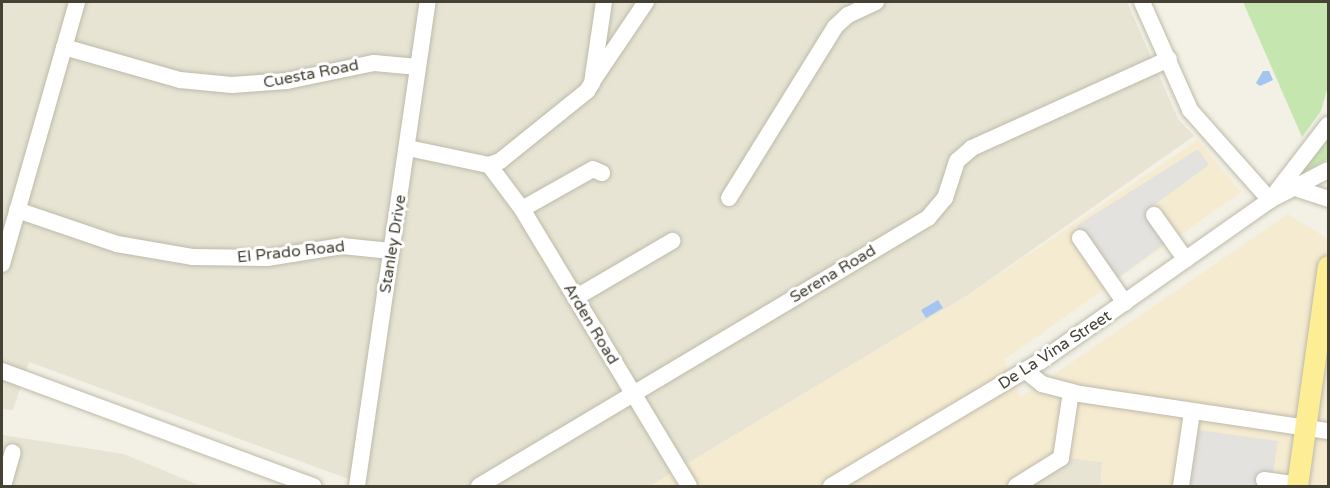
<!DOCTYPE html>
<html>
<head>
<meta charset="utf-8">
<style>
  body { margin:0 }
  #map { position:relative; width:1330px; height:488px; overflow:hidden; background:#f3f1e6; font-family:"Varela Round",sans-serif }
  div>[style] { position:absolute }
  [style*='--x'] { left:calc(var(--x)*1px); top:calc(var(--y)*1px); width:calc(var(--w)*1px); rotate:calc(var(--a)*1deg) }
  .residential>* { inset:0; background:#e7e4d4 }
  .commercial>* { inset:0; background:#f5ebd1 }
  .green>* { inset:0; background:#c5e7af }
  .parking>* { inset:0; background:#e4e2de }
  .water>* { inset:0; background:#a3c5ef }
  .roads { filter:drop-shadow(0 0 2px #bebaa9) drop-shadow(0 0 2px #bebaa9) }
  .minor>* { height:16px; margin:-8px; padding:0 8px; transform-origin:8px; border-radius:8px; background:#fff }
  .major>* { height:21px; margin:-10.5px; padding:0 10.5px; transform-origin:10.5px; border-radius:10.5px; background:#fdee95 }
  span { translate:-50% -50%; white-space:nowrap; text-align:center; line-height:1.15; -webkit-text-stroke:6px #fff; paint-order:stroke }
  .street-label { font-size:16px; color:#454235 }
  .frame { position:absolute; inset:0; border:3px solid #454235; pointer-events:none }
</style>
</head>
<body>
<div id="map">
  <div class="residential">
    <i style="clip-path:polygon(2px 2px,1127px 2px,1178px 119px,1194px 136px,968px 295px,650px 486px,368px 486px,29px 362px,13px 410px,2px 409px)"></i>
    <i style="clip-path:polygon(2px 435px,124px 454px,201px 486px,2px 486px)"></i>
    <i style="clip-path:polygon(1068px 457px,1102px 462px,1101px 486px,1018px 486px)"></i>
  </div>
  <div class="commercial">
    <i style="clip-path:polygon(1198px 140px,1241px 192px,1004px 360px,1021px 397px,1288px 214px,1328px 239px,1328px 486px,1101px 486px,1102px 462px,1069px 458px,1018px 486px,650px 486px,968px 295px)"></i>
  </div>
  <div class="green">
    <i style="clip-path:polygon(1243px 2px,1328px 2px,1328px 86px,1321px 111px,1302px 137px)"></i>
    <i style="clip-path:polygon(1328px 137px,1327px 159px,1298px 177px)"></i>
  </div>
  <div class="parking">
    <i style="clip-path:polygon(1198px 149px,1209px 165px,1146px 211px,1168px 241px,1111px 283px,1076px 226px)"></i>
    <i style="clip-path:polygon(1184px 428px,1278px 441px,1271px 486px,1176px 486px)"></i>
  </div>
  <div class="water">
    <i style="clip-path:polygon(1263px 71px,1269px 71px,1273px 80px,1260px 86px,1256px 83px)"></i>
    <i style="clip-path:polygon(938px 300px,943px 308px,926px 318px,921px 310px)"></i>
  </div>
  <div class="roads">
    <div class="minor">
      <i style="--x:1142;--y:2;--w:118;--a:66"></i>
      <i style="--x:1190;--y:110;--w:120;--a:48.4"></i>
      <i style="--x:64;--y:47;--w:121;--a:15.9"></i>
      <i style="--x:180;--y:80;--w:52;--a:5.5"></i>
      <i style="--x:232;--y:85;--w:55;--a:-4.2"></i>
      <i style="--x:287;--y:81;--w:89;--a:-11.7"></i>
      <i style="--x:374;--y:63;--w:44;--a:5.2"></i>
      <i style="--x:594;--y:79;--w:93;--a:-56"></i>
      <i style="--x:408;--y:148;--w:83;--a:11.9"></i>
      <i style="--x:489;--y:165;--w:12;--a:-20"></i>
      <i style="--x:500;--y:161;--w:112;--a:-38.8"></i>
      <i style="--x:587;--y:91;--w:9;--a:-58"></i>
      <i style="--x:592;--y:83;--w:82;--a:-81.6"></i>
      <i style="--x:489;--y:165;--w:55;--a:53.1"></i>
      <i style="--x:522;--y:209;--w:323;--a:58.9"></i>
      <i style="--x:1298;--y:189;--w:32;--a:18"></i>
      <i style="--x:729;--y:198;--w:201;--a:-58.2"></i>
      <i style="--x:835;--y:27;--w:18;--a:-43"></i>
      <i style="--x:848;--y:15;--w:31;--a:-25"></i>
      <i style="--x:1270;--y:200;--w:65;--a:-27.3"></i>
      <i style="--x:522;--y:209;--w:81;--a:-29.4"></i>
      <i style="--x:593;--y:169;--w:10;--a:24"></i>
      <i style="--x:17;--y:210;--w:106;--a:18.8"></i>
      <i style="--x:117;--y:244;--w:76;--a:9.8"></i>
      <i style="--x:192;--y:257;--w:75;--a:0.8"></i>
      <i style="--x:267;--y:258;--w:76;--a:-9.1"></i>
      <i style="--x:342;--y:246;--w:49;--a:5.8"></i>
      <i style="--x:1154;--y:215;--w:55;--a:54.6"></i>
      <i style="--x:1080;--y:238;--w:79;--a:55.3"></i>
      <i style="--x:2;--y:264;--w:273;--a:-74"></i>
      <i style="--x:575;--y:298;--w:113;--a:-30.4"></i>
      <i style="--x:2;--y:371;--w:332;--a:20.3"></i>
      <i style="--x:1026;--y:371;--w:21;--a:39"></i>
      <i style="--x:1042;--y:384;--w:39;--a:15"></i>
      <i style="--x:1080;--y:394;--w:251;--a:8.5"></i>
      <i style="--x:1264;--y:480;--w:34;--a:8"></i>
      <i style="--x:3;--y:486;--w:35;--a:-74"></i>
      <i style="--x:357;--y:486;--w:489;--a:-81.7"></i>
      <i style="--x:479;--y:486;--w:523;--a:-30.83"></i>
      <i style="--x:928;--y:218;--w:26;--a:-50"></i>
      <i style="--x:945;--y:198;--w:39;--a:-72"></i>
      <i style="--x:957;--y:161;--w:20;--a:-41"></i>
      <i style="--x:972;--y:148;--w:216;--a:-24.3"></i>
      <i style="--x:831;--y:486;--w:244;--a:-30.8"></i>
      <i style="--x:1041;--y:361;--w:280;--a:-35.1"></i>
      <i style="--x:1270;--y:200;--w:95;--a:-52.3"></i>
      <i style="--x:1016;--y:486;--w:53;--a:-31.9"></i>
      <i style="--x:1061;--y:458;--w:67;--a:-81.4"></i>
      <i style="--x:1181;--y:486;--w:75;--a:-81.5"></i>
    </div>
    <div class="major">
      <i style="--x:1297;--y:486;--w:222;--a:-82"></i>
    </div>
  </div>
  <div class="street-label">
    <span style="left:311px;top:74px;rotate:-11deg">Cuesta Road</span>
    <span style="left:393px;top:244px;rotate:-81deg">Stanley Drive</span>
    <span style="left:291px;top:252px;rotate:-6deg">El Prado Road</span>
    <span style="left:833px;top:274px;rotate:-31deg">Serena Road</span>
    <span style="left:591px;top:324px;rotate:59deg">Arden Road</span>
    <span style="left:1055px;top:350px;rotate:-33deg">De La Vina Street</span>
  </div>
  <div class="frame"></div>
</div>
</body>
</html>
